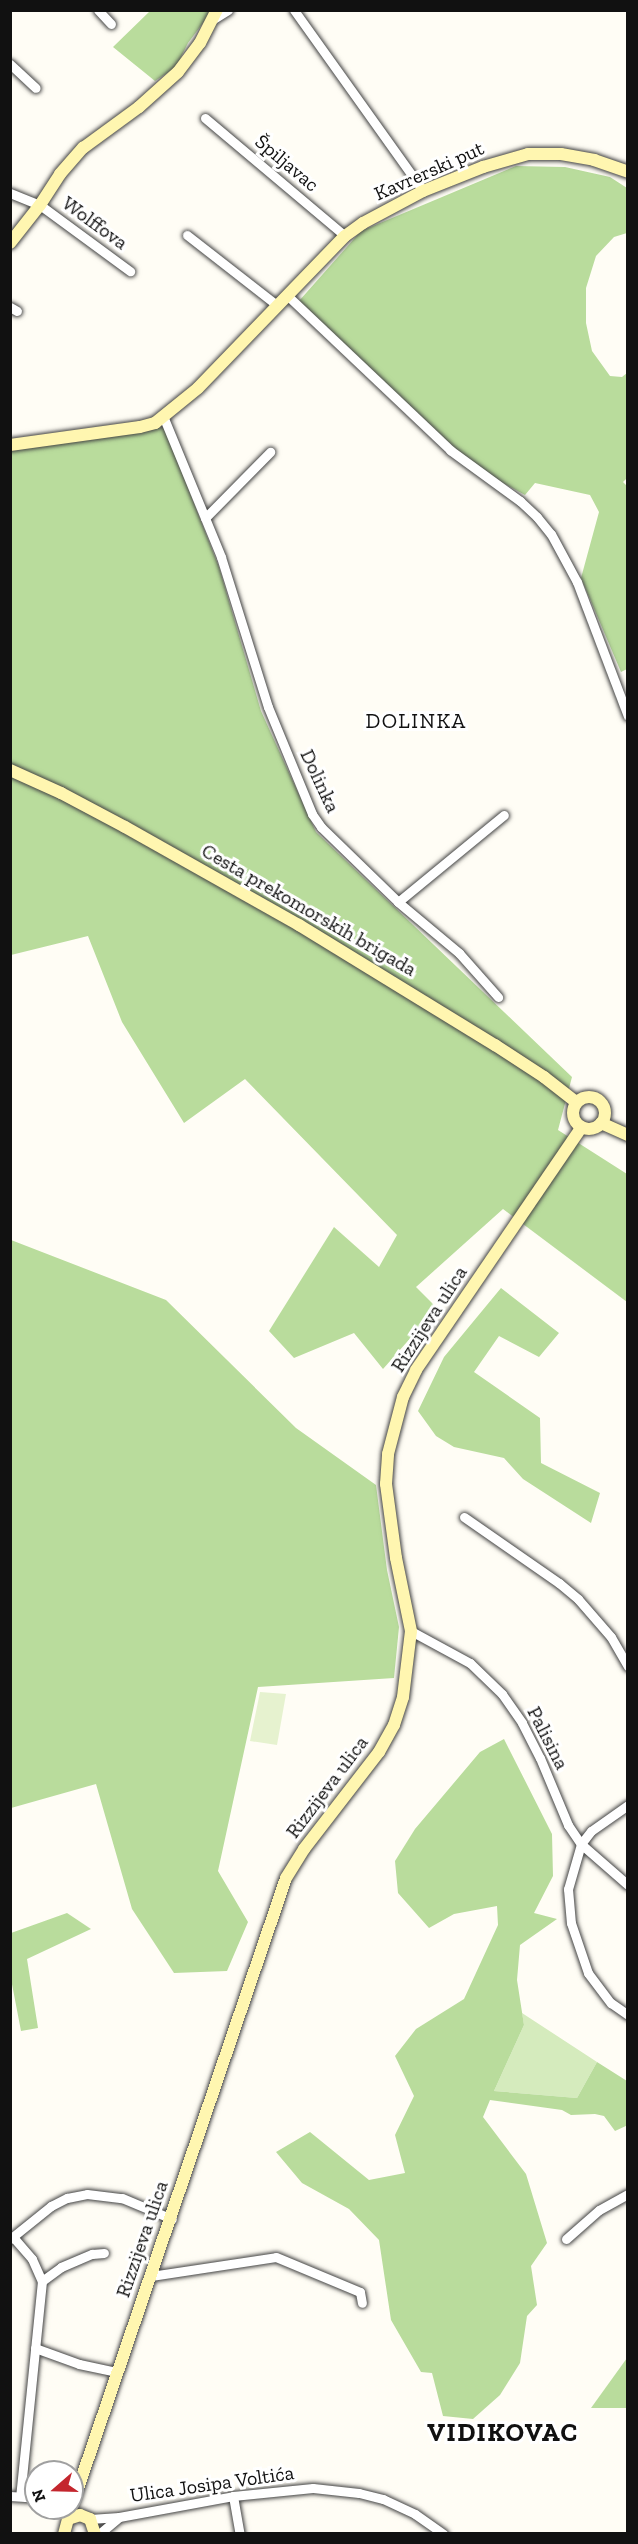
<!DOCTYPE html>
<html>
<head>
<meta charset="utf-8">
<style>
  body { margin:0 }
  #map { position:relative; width:638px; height:2544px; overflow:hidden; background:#fffdf5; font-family:"Zilla Slab",serif }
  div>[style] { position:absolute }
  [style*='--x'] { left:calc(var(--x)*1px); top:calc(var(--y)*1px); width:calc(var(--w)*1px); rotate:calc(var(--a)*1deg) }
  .green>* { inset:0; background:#d5ebbd }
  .forest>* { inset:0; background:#b9dc9c }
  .pitch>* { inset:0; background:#e6f2cf }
  .roads { filter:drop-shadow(0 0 2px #444) drop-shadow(0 0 2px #444) }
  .street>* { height:9px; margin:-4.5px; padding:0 4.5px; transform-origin:4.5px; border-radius:4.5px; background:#fff }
  .secondary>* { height:12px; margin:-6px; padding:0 6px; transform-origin:6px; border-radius:6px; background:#fff6b0 }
  .secondary>.ring { margin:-6px; padding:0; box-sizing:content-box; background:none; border:12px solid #fff6b0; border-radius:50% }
  span { translate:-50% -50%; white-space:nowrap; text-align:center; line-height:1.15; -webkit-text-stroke:6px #fff; paint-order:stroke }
  .street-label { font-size:20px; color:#111 }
  .neighbourhood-label { font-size:21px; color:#111; letter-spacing:1.5px }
  .district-label { font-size:26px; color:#111; font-weight:700; letter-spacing:1.5px }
  .frame { position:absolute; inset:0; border:12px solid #111; pointer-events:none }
  .north { position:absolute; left:24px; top:2460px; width:60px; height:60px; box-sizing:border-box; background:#fff; border:2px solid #a0a0a0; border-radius:50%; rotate:250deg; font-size:16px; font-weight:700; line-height:24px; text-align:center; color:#111 }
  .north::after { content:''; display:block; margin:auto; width:21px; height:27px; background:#c4262e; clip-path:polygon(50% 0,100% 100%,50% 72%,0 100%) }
</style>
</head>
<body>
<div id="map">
  <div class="green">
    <i style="clip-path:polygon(522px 2013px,597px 2062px,577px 2098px,494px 2091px,524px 2025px)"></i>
  </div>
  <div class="forest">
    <i style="clip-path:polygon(150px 11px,212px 11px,188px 43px,176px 67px,155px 81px,113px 47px)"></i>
    <i style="clip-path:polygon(516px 166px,565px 167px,610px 177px,627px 188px,627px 233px,614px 237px,596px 256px,586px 288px,586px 323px,592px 351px,610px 376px,622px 377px,627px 373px,628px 477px,623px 482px,628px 487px,627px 669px,621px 672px,581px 578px,599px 512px,590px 495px,535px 483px,525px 495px,479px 470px,386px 386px,299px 301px,361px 231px)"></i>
    <i style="clip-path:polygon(164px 427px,219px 567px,261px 711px,316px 832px,572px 1077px,558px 1130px,627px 1174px,627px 1302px,503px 1209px,416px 1287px,437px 1308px,383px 1369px,354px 1333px,294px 1358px,269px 1331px,334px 1227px,379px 1267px,397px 1235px,245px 1079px,184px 1123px,122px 1022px,88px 936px,11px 955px,11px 451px)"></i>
    <i style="clip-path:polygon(11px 1240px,166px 1300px,296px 1428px,376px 1485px,387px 1570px,399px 1627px,394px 1678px,258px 1687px,218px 1871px,248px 1922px,227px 1971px,174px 1973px,132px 1909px,96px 1784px,11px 1808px)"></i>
    <i style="clip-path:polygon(501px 1288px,559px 1333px,539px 1357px,499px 1336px,474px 1372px,540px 1418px,541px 1463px,600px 1493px,591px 1523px,523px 1479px,504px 1458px,454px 1447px,436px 1436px,418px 1411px,444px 1357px)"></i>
    <i style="clip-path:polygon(504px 1739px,552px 1834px,553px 1876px,534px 1913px,557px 1919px,520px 1945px,517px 1980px,524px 2025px,494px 2091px,577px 2098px,597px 2062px,627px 2081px,628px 2125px,615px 2131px,604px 2116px,595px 2114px,571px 2115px,562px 2110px,490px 2100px,483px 2117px,526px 2174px,547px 2243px,531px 2266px,537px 2305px,527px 2316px,520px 2363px,500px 2395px,473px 2419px,443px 2416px,432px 2373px,421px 2372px,391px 2320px,379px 2240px,349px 2209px,302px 2183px,276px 2152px,310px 2132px,369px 2180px,405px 2173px,395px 2135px,414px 2096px,395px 2056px,416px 2029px,464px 1999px,498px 1925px,497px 1906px,454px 1914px,429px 1928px,398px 1893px,395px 1861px,415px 1829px,480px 1752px)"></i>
    <i style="clip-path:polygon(67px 1913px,91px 1929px,27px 1959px,38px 2028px,21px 2031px,11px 1979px,11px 1933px)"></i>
    <i style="clip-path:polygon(627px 2358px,627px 2408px,591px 2408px)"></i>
  </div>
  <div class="pitch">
    <i style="clip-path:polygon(260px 1692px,286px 1694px,277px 1745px,250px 1741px)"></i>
  </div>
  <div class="roads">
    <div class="street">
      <i style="--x:98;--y:10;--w:19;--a:47"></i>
      <i style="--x:294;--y:10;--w:222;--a:54.5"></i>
      <i style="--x:212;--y:20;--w:19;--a:-32"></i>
      <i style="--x:10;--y:64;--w:35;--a:43"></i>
      <i style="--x:205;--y:118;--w:183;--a:40.1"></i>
      <i style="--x:10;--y:193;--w:32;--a:22"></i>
      <i style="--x:40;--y:205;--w:112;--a:36.3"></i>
      <i style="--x:187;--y:235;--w:115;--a:38"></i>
      <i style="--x:288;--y:296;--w:224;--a:43.5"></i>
      <i style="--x:450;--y:450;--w:87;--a:36.1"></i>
      <i style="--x:520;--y:501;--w:23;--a:43"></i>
      <i style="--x:537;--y:517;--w:22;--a:51"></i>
      <i style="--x:551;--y:534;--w:55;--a:61.6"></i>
      <i style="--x:577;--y:582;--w:143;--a:69.2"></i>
      <i style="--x:10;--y:307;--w:8;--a:30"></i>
      <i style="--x:163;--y:416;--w:152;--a:67.6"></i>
      <i style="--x:221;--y:557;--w:157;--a:72.6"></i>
      <i style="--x:268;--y:707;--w:116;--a:67.6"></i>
      <i style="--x:312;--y:814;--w:16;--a:55"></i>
      <i style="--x:321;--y:827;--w:107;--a:44.2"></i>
      <i style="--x:398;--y:902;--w:80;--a:39.9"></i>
      <i style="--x:459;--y:953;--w:59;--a:48.4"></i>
      <i style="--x:205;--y:518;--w:93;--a:-45.4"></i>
      <i style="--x:398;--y:902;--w:137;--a:-39.4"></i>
      <i style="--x:464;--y:1517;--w:116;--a:34.8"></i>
      <i style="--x:559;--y:1583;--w:25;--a:40"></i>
      <i style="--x:578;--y:1599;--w:50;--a:49"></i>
      <i style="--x:611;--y:1637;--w:34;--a:60"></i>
      <i style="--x:411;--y:1631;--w:67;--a:28.5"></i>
      <i style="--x:470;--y:1663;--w:45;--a:44.1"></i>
      <i style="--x:502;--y:1694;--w:35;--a:55"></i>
      <i style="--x:522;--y:1723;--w:39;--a:63"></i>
      <i style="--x:540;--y:1758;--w:73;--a:67.3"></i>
      <i style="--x:568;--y:1825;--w:23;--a:56"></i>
      <i style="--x:581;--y:1844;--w:62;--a:41.1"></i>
      <i style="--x:628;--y:1805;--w:45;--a:144.9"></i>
      <i style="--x:591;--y:1831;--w:16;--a:128"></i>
      <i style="--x:581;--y:1844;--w:47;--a:106.1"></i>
      <i style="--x:568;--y:1889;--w:34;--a:85"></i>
      <i style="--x:571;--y:1923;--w:53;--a:71.2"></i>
      <i style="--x:588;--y:1973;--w:38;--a:53"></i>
      <i style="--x:611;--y:2003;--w:21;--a:35"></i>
      <i style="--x:13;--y:2237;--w:29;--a:49"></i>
      <i style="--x:32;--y:2259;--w:24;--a:66"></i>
      <i style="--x:42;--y:2281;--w:216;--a:95.8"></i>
      <i style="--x:10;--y:2239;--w:53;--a:-38.8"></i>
      <i style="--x:51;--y:2206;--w:18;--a:-27"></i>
      <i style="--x:67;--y:2198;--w:20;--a:-11"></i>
      <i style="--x:87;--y:2194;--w:35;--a:7"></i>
      <i style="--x:122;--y:2198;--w:54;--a:22.8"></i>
      <i style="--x:566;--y:2239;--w:44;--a:-41.3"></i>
      <i style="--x:599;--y:2210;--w:33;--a:-29"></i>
      <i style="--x:151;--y:2276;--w:126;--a:-8.6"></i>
      <i style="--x:276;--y:2257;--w:91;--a:22.6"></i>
      <i style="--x:360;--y:2292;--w:11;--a:80"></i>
      <i style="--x:42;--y:2281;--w:24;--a:-36"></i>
      <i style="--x:61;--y:2267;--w:34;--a:-23"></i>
      <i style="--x:92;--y:2254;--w:12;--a:-5"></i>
      <i style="--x:35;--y:2348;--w:47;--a:20"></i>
      <i style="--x:79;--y:2364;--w:39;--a:12"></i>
      <i style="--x:10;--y:2496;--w:26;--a:4"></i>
      <i style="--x:233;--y:2496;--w:39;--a:80"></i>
      <i style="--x:90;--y:2519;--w:29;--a:-4"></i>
      <i style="--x:119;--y:2517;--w:116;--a:-10.4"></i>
      <i style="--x:233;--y:2496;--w:80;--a:-5.7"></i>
      <i style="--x:313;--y:2488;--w:46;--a:6.2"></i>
      <i style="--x:359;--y:2493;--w:25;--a:14"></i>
      <i style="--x:383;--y:2499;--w:35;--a:25"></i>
      <i style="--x:415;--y:2514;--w:35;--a:35"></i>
      <i style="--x:99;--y:2534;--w:26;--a:-40"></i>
    </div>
    <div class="secondary">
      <i style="--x:10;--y:243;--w:48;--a:-51.7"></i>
      <i style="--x:40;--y:205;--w:37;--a:-57"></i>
      <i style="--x:60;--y:174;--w:35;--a:-49"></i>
      <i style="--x:83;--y:148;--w:69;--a:-36.2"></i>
      <i style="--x:139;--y:107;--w:52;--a:-41.9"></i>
      <i style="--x:178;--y:72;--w:36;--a:-53"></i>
      <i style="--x:200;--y:43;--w:37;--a:-63"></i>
      <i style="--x:10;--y:445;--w:131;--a:-7.9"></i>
      <i style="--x:140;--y:427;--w:16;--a:-15"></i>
      <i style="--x:155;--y:423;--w:55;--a:-39.1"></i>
      <i style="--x:198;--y:388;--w:211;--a:-46"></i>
      <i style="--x:345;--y:236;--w:22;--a:-36"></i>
      <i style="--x:363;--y:223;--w:68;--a:-28.1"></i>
      <i style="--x:423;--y:191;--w:65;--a:-21.8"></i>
      <i style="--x:483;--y:167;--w:47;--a:-16.1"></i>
      <i style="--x:528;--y:154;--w:33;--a:0"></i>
      <i style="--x:561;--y:154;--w:34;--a:10"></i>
      <i style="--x:594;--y:160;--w:36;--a:19"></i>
      <i style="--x:10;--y:770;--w:56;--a:24.3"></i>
      <i style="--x:61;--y:793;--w:72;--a:28"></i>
      <i style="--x:125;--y:827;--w:200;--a:29.4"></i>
      <i style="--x:299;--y:925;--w:230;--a:31.5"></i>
      <i style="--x:495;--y:1045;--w:59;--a:33.1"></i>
      <i style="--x:544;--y:1077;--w:41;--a:38"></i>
      <i class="ring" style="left:573px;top:1097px;width:20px;height:20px"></i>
      <i style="--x:601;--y:1123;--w:30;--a:24"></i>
      <i style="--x:72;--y:2506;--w:663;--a:-71.18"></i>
      <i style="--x:286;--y:1878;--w:34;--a:-58"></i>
      <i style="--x:304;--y:1849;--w:123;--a:-52.3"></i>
      <i style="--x:379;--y:1752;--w:31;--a:-61"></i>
      <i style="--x:394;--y:1725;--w:29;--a:-72"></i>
      <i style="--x:403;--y:1697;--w:66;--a:-83.1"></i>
      <i style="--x:411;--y:1631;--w:75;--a:-101.6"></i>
      <i style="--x:396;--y:1558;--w:75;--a:-97.7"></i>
      <i style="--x:386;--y:1484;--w:30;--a:-86"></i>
      <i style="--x:388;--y:1454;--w:59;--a:-75.3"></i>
      <i style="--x:403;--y:1397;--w:30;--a:-64"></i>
      <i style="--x:416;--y:1370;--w:294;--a:-55.7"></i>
      <i style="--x:64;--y:2534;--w:16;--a:-75"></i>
      <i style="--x:68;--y:2519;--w:13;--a:-18"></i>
      <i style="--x:80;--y:2515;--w:11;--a:22"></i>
      <i style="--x:90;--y:2519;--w:16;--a:72"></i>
    </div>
  </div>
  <div class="street-label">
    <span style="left:287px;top:163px;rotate:40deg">Špiljavac</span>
    <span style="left:429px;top:171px;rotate:-24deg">Kavrerski put</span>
    <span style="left:95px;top:223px;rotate:36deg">Wolffova</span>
    <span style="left:320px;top:781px;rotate:65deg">Dolinka</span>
    <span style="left:309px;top:910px;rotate:30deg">Cesta prekomorskih brigada</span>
    <span style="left:429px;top:1319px;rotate:-57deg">Rizzijeva ulica</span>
    <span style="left:548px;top:1738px;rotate:63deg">Palisina</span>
    <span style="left:327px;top:1787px;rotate:-53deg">Rizzijeva ulica</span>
    <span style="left:142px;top:2239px;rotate:-71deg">Rizzijeva ulica</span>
    <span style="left:212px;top:2484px;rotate:-8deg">Ulica Josipa Voltića</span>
  </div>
  <div class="neighbourhood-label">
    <span style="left:416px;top:721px">DOLINKA</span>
  </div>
  <div class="district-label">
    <span style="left:503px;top:2433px">VIDIKOVAC</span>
  </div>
  <div class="frame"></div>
  <div class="north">N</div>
</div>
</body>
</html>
